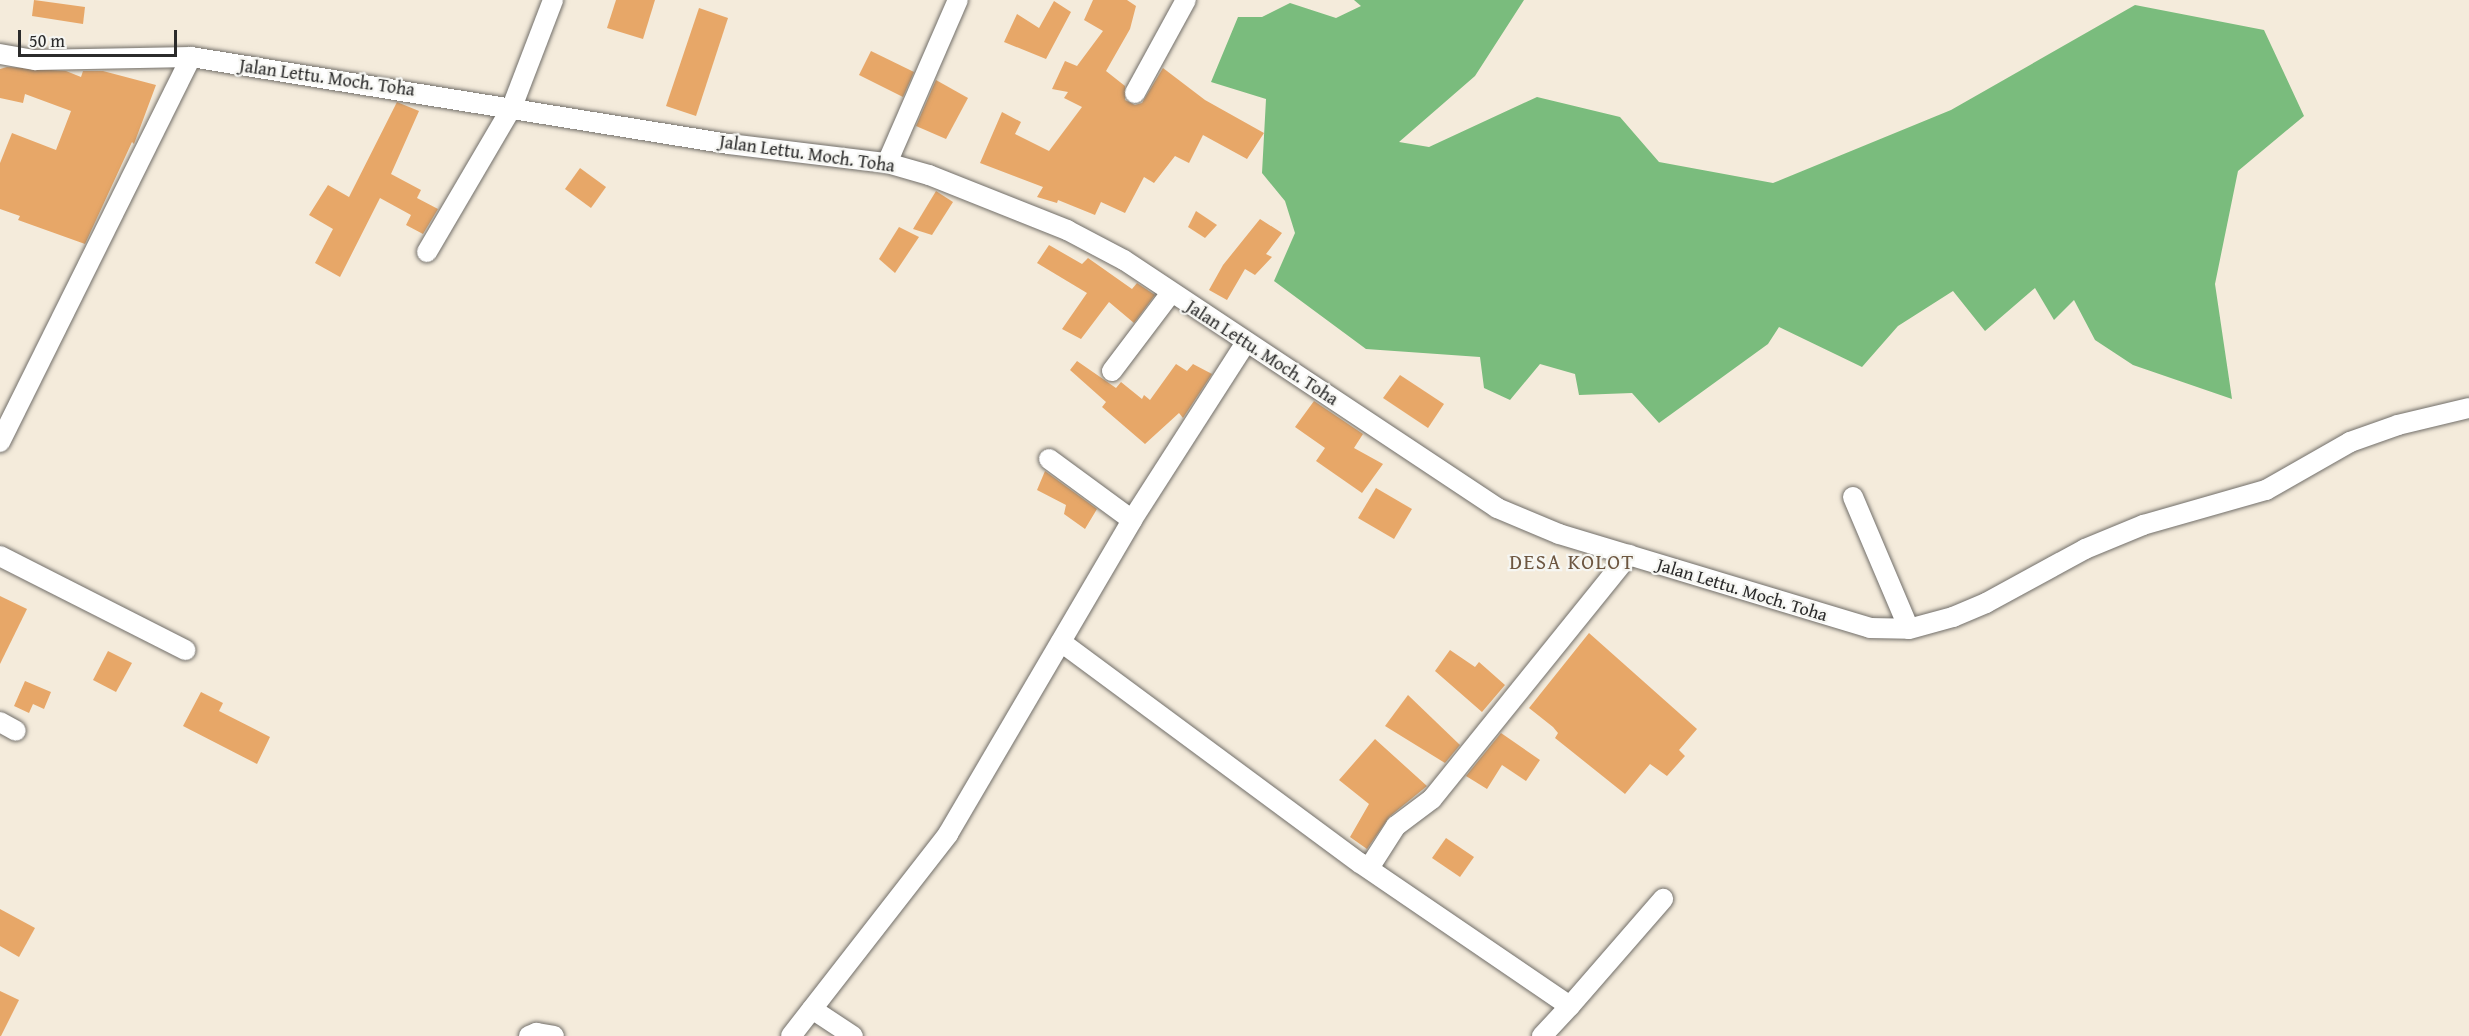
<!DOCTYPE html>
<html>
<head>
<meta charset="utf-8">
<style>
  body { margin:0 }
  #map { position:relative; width:2469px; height:1036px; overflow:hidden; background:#f4ebdb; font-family:"Gentium Book Plus",serif }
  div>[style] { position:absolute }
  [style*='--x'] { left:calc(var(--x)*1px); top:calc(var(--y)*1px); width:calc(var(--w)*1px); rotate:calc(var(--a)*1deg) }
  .forest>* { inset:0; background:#7abc7d }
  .building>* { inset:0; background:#e7a768 }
  .roads { filter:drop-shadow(0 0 2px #716e69) drop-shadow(0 0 2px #716e69) }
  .street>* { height:20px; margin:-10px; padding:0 10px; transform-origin:10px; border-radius:10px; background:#fff }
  span { translate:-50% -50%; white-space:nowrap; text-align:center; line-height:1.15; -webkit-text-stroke:4.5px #f6f6f2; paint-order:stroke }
  .street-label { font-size:18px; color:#2b2b2b }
  .quarter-label { font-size:21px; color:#6d5640; letter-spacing:1.5px }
  .scale { position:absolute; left:18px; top:30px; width:159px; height:27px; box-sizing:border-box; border:3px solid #2b2b2b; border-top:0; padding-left:8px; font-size:18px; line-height:21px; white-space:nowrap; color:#2b2b2b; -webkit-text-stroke:4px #f6f6f2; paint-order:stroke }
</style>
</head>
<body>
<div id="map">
  <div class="forest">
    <i style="clip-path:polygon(1354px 0,1524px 0,1475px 76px,1399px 142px,1429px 147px,1537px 97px,1620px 117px,1659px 162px,1773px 183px,1951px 110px,2135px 5px,2264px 30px,2304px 116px,2238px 171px,2215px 284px,2232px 399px,2133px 365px,2095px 340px,2074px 300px,2054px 320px,2035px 288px,1985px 331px,1953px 291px,1898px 326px,1862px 367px,1779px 327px,1768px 344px,1659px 423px,1632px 393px,1579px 395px,1575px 374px,1540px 364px,1510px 400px,1484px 388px,1480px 357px,1366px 349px,1274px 281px,1295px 233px,1285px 201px,1262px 173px,1266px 99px,1211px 82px,1238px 17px,1262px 17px,1290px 3px,1336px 18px,1361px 6px)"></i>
  </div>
  <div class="building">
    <i style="clip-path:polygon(34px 0,85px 7px,83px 24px,32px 16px)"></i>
    <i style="clip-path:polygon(616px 0,655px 0,643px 39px,607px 28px)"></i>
    <i style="clip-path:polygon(1093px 0,1127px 0,1136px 6px,1130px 29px,1106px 71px,1125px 86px,1125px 100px,1135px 105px,1142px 103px,1163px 68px,1205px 100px,1264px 133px,1247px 159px,1203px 135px,1189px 163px,1175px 156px,1154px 183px,1144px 177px,1125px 213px,1101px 202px,1095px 215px,1058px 200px,1057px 203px,1037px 197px,1043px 187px,980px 163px,1002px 112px,1021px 122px,1015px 134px,1049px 151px,1082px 107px,1064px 98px,1068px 92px,1052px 89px,1065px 61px,1077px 66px,1103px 31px,1084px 20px)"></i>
    <i style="clip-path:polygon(1054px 1px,1071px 12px,1046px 59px,1004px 42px,1017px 14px,1039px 28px)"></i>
    <i style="clip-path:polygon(699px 8px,728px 18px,696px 116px,666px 106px)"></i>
    <i style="clip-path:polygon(871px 51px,914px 72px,903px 97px,859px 75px)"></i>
    <i style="clip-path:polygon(7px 67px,66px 71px,81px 77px,83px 71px,103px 71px,156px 85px,134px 144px,132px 142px,85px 244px,18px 220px,20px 216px,0 209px,0 163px,12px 133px,56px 150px,71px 111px,25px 94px,23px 103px,0 98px,0 69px)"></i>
    <i style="clip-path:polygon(936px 80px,968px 98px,946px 139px,916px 126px)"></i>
    <i style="clip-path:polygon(397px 102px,419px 111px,391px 174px,421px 190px,417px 198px,438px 209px,423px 234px,406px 225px,411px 215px,380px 198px,340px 277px,315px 263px,333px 229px,309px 215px,328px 185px,349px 197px)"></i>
    <i style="clip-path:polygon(580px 168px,606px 187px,591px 208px,565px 189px)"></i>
    <i style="clip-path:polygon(936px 191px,953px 202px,932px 235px,913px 229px)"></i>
    <i style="clip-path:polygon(1196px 211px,1217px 225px,1205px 238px,1188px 227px)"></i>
    <i style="clip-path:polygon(1260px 219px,1282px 233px,1266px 254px,1272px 257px,1255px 275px,1245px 269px,1227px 300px,1209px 290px,1223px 265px)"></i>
    <i style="clip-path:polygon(899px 227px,919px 237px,895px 273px,879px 259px)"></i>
    <i style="clip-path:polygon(1049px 245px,1082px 264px,1088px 258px,1132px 289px,1137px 283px,1155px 295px,1134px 323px,1109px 302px,1081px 339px,1062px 329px,1087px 293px,1037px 263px)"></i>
    <i style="clip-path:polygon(1077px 361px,1116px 388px,1121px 382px,1142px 399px,1144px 395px,1150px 400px,1176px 364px,1187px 371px,1193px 364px,1212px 374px,1183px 418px,1179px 413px,1145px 444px,1102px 407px,1106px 402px,1070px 370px)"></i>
    <i style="clip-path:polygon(1400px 375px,1444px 404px,1428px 428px,1383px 398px)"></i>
    <i style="clip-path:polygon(1314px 401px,1363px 434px,1354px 448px,1383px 464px,1362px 493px,1316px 461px,1325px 448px,1295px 427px)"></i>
    <i style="clip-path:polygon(1045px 471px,1097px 509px,1085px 529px,1064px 514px,1066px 505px,1037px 490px)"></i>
    <i style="clip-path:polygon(1376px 488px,1412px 509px,1394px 539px,1358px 518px)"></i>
    <i style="clip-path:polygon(0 596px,27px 609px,0 664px)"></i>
    <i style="clip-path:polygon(1589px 633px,1697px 729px,1679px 750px,1685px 756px,1667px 776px,1650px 764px,1625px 794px,1555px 738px,1558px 733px,1553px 727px,1529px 708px)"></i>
    <i style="clip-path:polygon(1450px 650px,1475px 667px,1479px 662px,1505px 685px,1482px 712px,1435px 671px)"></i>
    <i style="clip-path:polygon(108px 651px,132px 663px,116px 692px,93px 680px)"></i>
    <i style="clip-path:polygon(25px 681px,51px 692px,44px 709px,33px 704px,29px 713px,14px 706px)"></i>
    <i style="clip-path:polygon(201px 692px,223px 703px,219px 711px,270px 737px,257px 764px,183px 726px)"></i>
    <i style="clip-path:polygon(1408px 695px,1460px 745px,1445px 763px,1385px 726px)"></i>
    <i style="clip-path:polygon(1501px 733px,1540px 760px,1526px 781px,1502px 765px,1487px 789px,1466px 776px)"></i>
    <i style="clip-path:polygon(1375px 739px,1427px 786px,1389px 817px,1367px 849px,1350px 837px,1369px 804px,1339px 780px)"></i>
    <i style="clip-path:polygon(1446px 838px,1474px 857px,1460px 877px,1432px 858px)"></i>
    <i style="clip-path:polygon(0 909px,35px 928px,19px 957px,0 946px)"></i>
    <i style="clip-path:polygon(0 991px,19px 1000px,1px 1036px,0 1036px)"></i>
  </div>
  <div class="roads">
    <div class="street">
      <i style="--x:0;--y:54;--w:36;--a:10"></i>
      <i style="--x:35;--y:60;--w:156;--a:-1.1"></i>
      <i style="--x:191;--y:57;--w:545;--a:9.19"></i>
      <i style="--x:729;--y:144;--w:159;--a:6.9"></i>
      <i style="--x:887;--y:163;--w:44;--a:15.9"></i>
      <i style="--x:929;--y:175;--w:149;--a:21.7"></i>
      <i style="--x:1067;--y:230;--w:64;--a:27.8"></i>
      <i style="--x:1124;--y:260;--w:448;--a:33.6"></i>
      <i style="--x:1497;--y:508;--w:67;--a:22.8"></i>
      <i style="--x:1559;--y:534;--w:325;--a:16.8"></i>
      <i style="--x:1870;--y:628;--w:39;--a:1"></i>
      <i style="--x:1909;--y:629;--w:46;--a:-15.3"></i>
      <i style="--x:1953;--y:617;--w:36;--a:-23"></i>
      <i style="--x:1986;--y:603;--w:113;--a:-28.6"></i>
      <i style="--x:2085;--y:549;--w:63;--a:-22.5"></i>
      <i style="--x:2143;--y:525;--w:128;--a:-15.9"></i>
      <i style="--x:2266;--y:490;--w:97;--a:-29.7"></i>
      <i style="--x:2350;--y:442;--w:51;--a:-19.5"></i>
      <i style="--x:2398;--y:425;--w:73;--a:-13.5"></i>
      <i style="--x:1135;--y:93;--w:106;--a:-61.3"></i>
      <i style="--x:887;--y:163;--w:178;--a:-66.5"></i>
      <i style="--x:427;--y:252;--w:168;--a:-59.6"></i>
      <i style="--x:512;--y:107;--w:115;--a:-69"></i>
      <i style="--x:1112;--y:371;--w:98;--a:-52.9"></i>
      <i style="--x:0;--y:442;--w:430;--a:-63.6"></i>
      <i style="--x:1049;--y:459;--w:103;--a:36.3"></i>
      <i style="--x:1853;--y:497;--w:143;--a:67"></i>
      <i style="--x:0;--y:556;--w:208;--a:26.9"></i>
      <i style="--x:1061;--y:642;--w:372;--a:36.5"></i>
      <i style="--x:1360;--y:863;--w:254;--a:34.3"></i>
      <i style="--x:1570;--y:1006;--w:142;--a:-49"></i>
      <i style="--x:0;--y:722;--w:18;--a:29"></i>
      <i style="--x:1369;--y:868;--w:50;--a:-57.3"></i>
      <i style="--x:1396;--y:826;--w:45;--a:-36.9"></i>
      <i style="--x:1432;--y:799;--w:314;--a:-51.1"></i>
      <i style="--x:812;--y:1009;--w:49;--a:33.4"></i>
      <i style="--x:529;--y:1036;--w:8;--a:-23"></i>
      <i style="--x:536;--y:1033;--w:18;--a:9"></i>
      <i style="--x:791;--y:1036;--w:256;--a:-52.1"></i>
      <i style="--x:948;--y:834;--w:364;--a:-59.6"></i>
      <i style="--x:1132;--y:520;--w:209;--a:-57.3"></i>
      <i style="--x:1542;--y:1036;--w:41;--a:-47"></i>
    </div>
  </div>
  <div class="street-label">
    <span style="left:327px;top:78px;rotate:8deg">Jalan Lettu. Moch. Toha</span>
    <span style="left:807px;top:154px;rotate:8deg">Jalan Lettu. Moch. Toha</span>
    <span style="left:1262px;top:353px;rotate:33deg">Jalan Lettu. Moch. Toha</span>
    <span style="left:1742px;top:590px;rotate:17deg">Jalan Lettu. Moch. Toha</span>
  </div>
  <div class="quarter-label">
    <span style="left:1572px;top:562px">DESA KOLOT</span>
  </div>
  <div class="scale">50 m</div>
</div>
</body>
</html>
